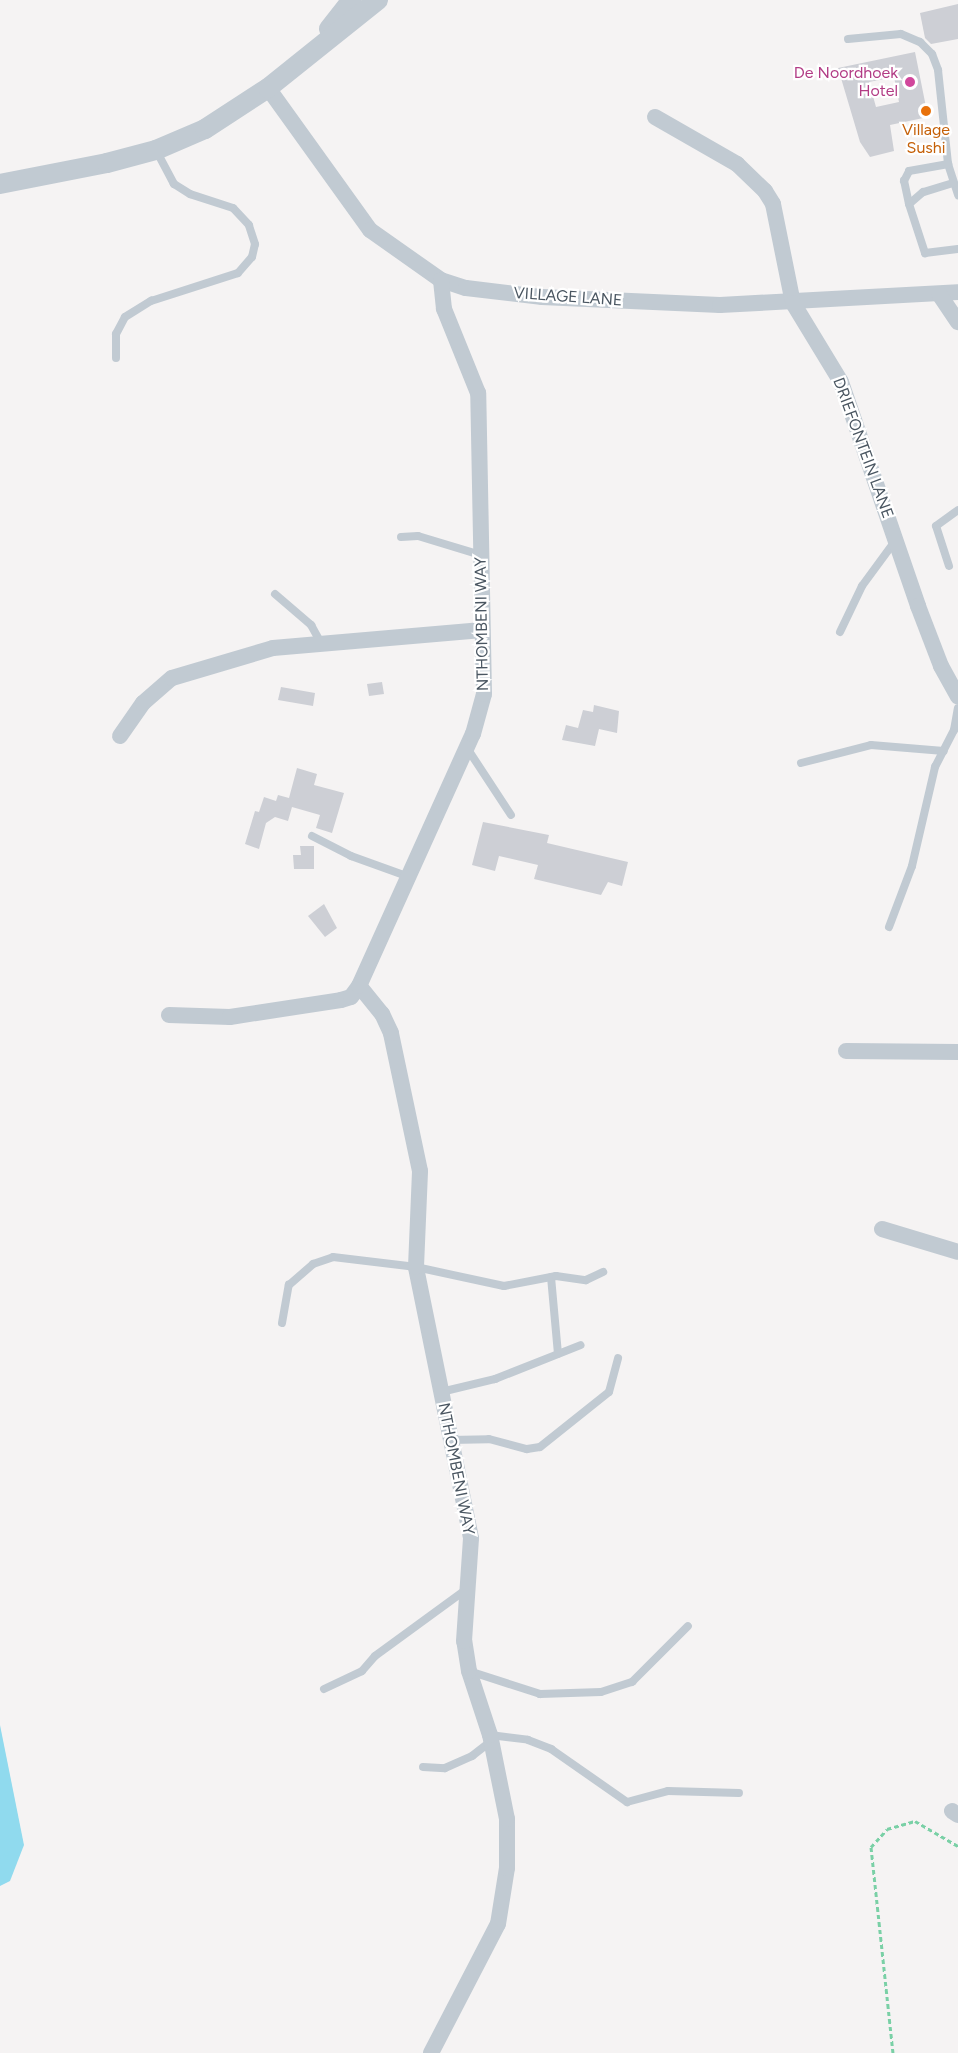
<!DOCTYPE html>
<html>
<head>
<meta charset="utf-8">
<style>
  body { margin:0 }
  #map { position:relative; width:958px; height:2053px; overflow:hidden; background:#f5f3f3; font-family:Figtree,sans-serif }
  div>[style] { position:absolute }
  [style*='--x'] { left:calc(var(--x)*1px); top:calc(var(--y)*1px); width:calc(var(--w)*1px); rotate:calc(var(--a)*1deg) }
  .water>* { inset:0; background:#90daee }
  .building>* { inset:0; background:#cdcfd5 }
  .path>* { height:3px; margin-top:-1.5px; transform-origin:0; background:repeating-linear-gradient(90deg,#7ad0a6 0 4.5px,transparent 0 7.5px) }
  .service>* { height:8px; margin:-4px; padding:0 4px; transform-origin:4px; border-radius:4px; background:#c1cad2 }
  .minor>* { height:16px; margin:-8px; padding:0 8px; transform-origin:8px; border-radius:8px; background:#c1cad2 }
  .tertiary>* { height:20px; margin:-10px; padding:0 10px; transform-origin:10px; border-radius:10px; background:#c1cad2 }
  .dots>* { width:16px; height:16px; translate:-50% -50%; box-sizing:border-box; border:3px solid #fff; border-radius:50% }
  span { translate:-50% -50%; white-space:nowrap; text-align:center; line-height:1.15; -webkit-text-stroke:4.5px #fff; paint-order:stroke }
  .hotel-label { font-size:16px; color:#b23c85 }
  .right { translate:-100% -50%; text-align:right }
  .food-label { font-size:16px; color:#c56008 }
  .street-label { font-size:16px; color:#4a5661 }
</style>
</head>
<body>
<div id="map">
  <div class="water">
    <i style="clip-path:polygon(0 1725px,24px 1845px,10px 1881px,0 1886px)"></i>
  </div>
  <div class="building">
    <i style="clip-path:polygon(958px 4px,958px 39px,931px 44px,925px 38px,920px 13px)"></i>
    <i style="clip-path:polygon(evenodd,915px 52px,928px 117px,890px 125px,894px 151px,870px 157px,860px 142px,838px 68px,915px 52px,894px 77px,899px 102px,876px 107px,869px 82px,894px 77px)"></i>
    <i style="clip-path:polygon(382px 682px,384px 694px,369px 696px,367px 684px)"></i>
    <i style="clip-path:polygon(281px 687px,315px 693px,313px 706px,278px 700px)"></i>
    <i style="clip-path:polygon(594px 705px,619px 711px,617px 733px,599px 729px,595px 746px,562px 740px,566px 725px,578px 728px,583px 710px,593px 712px)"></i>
    <i style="clip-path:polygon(297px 768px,317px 774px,314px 785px,344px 793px,332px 833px,316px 828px,320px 815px,292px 807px,288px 821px,275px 817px,266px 823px,259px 849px,245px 844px,255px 811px,259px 812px,264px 797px,276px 801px,278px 795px,289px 798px)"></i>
    <i style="clip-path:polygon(483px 822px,549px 835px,547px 843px,628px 862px,622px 886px,608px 882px,601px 895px,534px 879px,538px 865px,499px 856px,495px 871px,472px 865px)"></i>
    <i style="clip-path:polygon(300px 846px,314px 846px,314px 869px,294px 869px,293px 855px,301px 855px)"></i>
    <i style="clip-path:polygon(324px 904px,337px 928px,325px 937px,308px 916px)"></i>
  </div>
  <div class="path">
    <i style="--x:893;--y:2053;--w:207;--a:-96.1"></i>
    <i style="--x:871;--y:1847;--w:24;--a:-48"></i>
    <i style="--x:887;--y:1829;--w:29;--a:-16"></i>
    <i style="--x:915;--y:1821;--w:50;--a:30.2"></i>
  </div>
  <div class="service">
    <i style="--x:848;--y:39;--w:53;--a:-5.4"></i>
    <i style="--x:901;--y:34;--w:21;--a:23"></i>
    <i style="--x:920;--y:42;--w:17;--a:45"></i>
    <i style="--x:932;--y:54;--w:17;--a:69"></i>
    <i style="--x:938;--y:70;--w:95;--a:83.9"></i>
    <i style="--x:948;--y:164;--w:33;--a:72"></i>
    <i style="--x:953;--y:183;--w:31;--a:163"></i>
    <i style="--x:923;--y:192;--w:18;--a:139"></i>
    <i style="--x:909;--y:204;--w:52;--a:71.9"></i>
    <i style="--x:925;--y:253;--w:33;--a:-7"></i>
    <i style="--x:909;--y:204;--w:24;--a:-102"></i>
    <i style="--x:904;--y:181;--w:11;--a:-63"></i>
    <i style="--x:909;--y:171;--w:40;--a:-10"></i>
    <i style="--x:116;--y:358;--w:24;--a:-90"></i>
    <i style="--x:116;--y:334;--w:19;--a:-62"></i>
    <i style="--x:125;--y:317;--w:31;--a:-32"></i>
    <i style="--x:151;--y:301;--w:91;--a:-17.8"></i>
    <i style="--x:238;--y:273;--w:21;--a:-49"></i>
    <i style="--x:252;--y:257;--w:13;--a:-77"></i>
    <i style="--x:255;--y:244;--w:20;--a:-108"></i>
    <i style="--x:249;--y:225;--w:23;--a:-133"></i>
    <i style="--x:233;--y:208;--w:45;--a:-162"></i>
    <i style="--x:190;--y:194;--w:19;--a:-148"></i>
    <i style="--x:174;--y:184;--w:38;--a:-118"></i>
    <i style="--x:401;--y:537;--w:17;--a:-3"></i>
    <i style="--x:418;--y:536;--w:66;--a:16.8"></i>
    <i style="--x:949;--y:566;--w:42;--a:-108"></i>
    <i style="--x:936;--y:526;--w:27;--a:-36"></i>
    <i style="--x:275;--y:594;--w:48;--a:40.7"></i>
    <i style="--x:311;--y:625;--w:18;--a:61"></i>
    <i style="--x:840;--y:632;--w:51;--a:-64.4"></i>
    <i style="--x:862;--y:586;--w:56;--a:-53.7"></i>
    <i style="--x:467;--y:748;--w:80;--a:56.7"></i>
    <i style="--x:801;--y:763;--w:72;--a:-14.4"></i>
    <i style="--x:871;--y:745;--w:73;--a:4.7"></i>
    <i style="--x:312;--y:836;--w:44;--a:27.1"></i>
    <i style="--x:351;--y:856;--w:62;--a:19.9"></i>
    <i style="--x:889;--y:927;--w:65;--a:-69.3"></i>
    <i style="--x:912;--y:866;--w:102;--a:-76.9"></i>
    <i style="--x:935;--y:767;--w:42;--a:-62.8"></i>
    <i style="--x:954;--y:730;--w:22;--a:-80"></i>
    <i style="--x:551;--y:1277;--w:77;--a:84.8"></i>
    <i style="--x:282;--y:1323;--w:39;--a:-80"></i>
    <i style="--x:289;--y:1285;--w:32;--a:-41"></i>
    <i style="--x:313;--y:1264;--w:21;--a:-19"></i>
    <i style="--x:333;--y:1257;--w:84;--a:6.9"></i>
    <i style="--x:416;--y:1267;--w:90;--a:12.2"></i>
    <i style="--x:504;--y:1286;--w:53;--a:-10.9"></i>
    <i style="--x:556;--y:1276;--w:30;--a:8"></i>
    <i style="--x:586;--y:1280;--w:19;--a:-25"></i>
    <i style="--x:441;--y:1392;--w:56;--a:-13.5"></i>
    <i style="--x:495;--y:1379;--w:92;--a:-21.6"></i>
    <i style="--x:450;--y:1440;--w:39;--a:-1"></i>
    <i style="--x:489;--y:1439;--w:39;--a:15"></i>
    <i style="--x:527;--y:1449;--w:13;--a:-9"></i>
    <i style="--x:540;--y:1447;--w:88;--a:-38.6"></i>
    <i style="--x:609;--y:1392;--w:35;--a:-75"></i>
    <i style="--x:469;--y:1671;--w:75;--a:17.9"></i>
    <i style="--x:540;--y:1694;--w:61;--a:-1.9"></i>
    <i style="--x:601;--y:1692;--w:33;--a:-18"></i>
    <i style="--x:632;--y:1682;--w:79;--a:-45"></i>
    <i style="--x:324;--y:1689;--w:42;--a:-25.3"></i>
    <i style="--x:362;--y:1671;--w:20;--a:-49"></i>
    <i style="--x:375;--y:1656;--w:114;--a:-36.1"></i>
    <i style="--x:490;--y:1735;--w:38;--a:7"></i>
    <i style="--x:528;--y:1740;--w:25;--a:21"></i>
    <i style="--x:551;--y:1749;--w:93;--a:34.9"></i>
    <i style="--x:627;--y:1802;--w:42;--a:-15"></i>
    <i style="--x:668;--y:1791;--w:71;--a:1.6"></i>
    <i style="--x:423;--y:1767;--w:22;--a:3"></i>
    <i style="--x:445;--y:1768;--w:30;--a:-24"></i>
    <i style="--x:472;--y:1756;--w:24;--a:-38"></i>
  </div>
  <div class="minor">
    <i style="--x:268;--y:88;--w:175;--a:54.3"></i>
    <i style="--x:370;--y:230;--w:87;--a:35.2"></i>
    <i style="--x:441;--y:280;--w:26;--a:18"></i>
    <i style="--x:466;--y:288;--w:77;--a:6.8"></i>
    <i style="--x:542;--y:297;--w:178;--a:2.6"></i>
    <i style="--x:720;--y:305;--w:238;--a:-3.1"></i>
    <i style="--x:655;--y:117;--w:95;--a:29.8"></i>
    <i style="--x:737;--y:164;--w:39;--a:44"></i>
    <i style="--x:765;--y:191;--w:15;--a:58"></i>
    <i style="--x:773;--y:204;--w:101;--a:78.6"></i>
    <i style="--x:793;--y:303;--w:92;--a:58.7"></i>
    <i style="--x:841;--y:382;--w:237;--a:71"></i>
    <i style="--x:918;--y:606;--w:64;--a:69"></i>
    <i style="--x:941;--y:666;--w:35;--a:61"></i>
    <i style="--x:939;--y:294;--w:34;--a:56"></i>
    <i style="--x:120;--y:736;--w:40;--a:-55.1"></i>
    <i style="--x:143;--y:703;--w:38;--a:-41"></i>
    <i style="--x:172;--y:678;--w:105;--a:-16.5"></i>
    <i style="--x:273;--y:648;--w:210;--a:-4.9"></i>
    <i style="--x:169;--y:1015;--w:61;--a:1.9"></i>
    <i style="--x:230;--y:1017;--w:112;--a:-8.7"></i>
    <i style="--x:341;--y:1000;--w:10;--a:-17"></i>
    <i style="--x:351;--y:997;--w:14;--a:-54"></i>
    <i style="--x:846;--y:1051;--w:112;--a:0.5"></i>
    <i style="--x:882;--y:1229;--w:79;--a:16.8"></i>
    <i style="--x:952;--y:1811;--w:7;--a:34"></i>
    <i style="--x:431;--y:2053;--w:145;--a:-62.6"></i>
    <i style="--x:498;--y:1924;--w:57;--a:-80.9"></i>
    <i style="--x:507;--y:1868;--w:49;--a:-90"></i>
    <i style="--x:507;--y:1819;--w:86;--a:-101.4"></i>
    <i style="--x:490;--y:1735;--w:67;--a:-108.2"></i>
    <i style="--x:469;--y:1671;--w:30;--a:-99"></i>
    <i style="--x:464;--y:1641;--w:103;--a:-86.1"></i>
    <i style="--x:471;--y:1538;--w:277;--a:-101.5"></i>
    <i style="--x:416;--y:1267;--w:96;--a:-87.6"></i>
    <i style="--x:420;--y:1171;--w:141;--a:-101.9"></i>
    <i style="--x:391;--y:1033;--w:21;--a:-115"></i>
    <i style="--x:382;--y:1014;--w:36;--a:-129"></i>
    <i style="--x:359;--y:986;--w:277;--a:-65.7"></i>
    <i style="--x:473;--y:734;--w:41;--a:-74.6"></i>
    <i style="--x:484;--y:694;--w:301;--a:-91.1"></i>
    <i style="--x:478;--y:393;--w:91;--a:-112"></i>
    <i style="--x:444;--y:309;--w:29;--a:-96"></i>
  </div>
  <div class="tertiary">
    <i style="--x:329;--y:29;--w:37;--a:-52"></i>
    <i style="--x:0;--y:184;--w:109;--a:-11.1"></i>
    <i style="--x:107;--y:163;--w:51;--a:-14.9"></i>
    <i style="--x:156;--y:150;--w:53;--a:-23.2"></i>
    <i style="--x:205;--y:129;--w:75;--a:-33.1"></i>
    <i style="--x:268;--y:88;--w:141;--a:-38.7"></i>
  </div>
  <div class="dots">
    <i style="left:910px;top:82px;background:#d1479c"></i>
    <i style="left:926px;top:111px;background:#e8710a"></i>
  </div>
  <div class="hotel-label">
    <span class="right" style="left:898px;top:82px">De Noordhoek<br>Hotel</span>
  </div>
  <div class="food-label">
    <span style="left:926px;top:139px">Village<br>Sushi</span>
  </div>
  <div class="street-label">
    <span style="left:568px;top:297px;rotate:4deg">VILLAGE LANE</span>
    <span style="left:863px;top:448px;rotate:70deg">DRIEFONTEIN LANE</span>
    <span style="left:482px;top:624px;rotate:-91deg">NTHOMBENI WAY</span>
    <span style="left:456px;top:1469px;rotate:79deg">NTHOMBENI WAY</span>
  </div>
</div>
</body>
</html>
